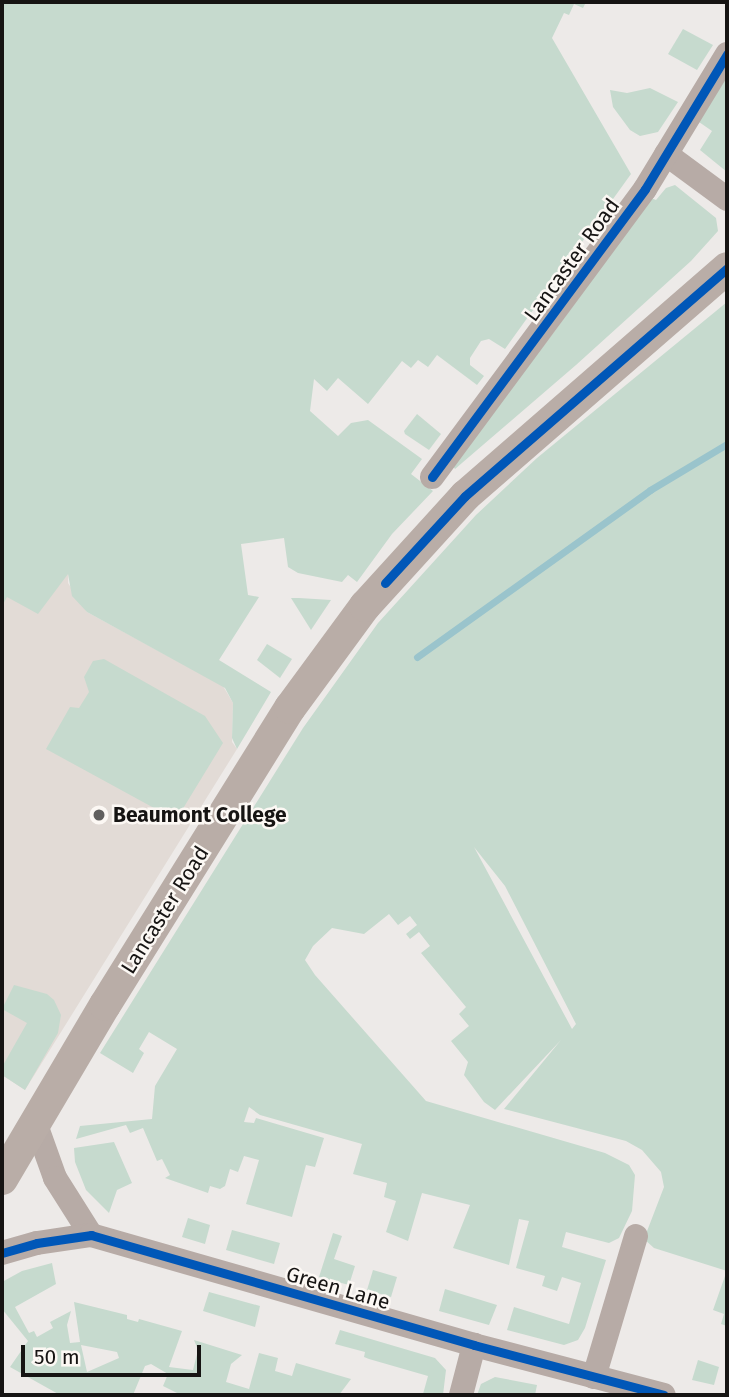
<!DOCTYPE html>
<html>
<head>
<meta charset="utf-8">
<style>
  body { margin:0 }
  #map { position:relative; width:729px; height:1397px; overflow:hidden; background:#edeae8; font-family:"Fira Sans",sans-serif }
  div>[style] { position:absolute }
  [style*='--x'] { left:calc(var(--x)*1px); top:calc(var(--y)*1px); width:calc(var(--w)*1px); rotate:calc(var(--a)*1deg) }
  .built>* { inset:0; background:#e2dbd6 }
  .green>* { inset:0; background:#c6dace }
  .stream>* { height:7px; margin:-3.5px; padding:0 3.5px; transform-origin:3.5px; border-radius:3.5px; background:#9ac4cc }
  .minor>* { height:24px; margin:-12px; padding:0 12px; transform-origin:12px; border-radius:12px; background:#b7aba6 }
  .major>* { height:32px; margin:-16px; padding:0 16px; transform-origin:16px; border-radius:16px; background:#b9ada7 }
  .cycleway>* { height:9px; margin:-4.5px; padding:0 4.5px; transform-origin:4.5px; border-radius:4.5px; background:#0057b8 }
  .dots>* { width:19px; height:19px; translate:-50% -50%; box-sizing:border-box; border:4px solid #fcf8f4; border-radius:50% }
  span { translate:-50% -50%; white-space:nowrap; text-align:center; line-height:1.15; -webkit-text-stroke:5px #fcf8f4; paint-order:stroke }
  .street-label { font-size:21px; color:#161413 }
  .poi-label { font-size:21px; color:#161413; font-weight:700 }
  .left { translate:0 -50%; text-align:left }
  .frame { position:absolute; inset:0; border:4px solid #161413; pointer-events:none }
  .scale { position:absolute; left:21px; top:1345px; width:180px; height:32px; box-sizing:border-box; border:4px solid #161413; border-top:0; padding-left:9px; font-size:21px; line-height:24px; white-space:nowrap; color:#161413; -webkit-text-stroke:5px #fcf8f4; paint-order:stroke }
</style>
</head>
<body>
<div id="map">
  <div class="built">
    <i style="clip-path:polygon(2px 533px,68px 573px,68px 583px,87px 612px,223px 686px,233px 703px,232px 742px,237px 749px,25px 1090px,2px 1075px)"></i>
  </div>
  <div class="green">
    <i style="clip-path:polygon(2px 2px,586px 2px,583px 8px,574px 4px,569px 15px,564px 13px,552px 38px,631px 174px,505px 349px,489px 339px,481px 341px,470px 358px,470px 365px,484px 376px,477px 385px,437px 355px,428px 367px,418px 360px,411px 368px,402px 361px,368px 404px,338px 378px,327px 391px,314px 379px,310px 411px,338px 436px,351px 423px,368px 420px,422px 459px,411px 474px,433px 491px,392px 534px,357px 582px,348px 575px,342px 582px,298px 573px,288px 567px,284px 538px,241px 544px,248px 595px,259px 597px,219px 660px,271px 692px,237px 749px,232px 738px,233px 703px,225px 688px,87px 612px,72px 596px,68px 574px,38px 614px,7px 597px,2px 606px)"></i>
    <i style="clip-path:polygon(683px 29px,713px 45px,697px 70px,668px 54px)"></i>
    <i style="clip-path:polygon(727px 76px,727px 172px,700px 150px,712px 131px,699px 122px)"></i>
    <i style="clip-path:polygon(650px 88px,678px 102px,658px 132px,640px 136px,630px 130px,613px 107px,610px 90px,627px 93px)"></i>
    <i style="clip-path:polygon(675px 185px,716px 218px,718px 231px,691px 261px,576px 365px,455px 469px,452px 465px,557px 328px,651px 198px,656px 200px,666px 188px)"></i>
    <i style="clip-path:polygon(evenodd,727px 302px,727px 1271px,654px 1248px,644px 1239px,664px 1187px,661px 1172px,642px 1150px,626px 1141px,504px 1109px,561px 1040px,495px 1110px,484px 1102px,464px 1075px,468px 1062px,451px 1041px,469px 1026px,459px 1014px,466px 1007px,421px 953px,430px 946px,419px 932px,410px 939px,406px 934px,417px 925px,410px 916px,398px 925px,389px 914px,364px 934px,332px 928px,313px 946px,305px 960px,315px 975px,426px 1101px,605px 1153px,629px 1165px,635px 1175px,632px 1211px,619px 1238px,609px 1243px,566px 1232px,562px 1247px,606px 1260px,585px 1328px,578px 1340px,564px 1345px,507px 1330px,514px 1307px,569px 1324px,581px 1283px,562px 1277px,557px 1291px,542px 1286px,545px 1276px,516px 1268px,529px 1221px,519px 1219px,509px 1265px,453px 1248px,470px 1205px,422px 1193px,408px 1241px,386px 1232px,396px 1201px,384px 1197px,387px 1183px,353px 1174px,362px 1144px,260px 1115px,249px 1107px,244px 1122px,254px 1123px,256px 1118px,324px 1138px,315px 1167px,306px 1165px,292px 1217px,246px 1204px,259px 1160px,244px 1156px,238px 1172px,230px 1169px,225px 1186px,220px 1189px,210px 1186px,208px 1193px,165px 1178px,170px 1175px,162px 1159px,157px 1161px,143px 1128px,130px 1133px,126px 1125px,76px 1139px,80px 1126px,152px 1119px,155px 1086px,177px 1049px,149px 1032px,139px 1049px,144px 1053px,133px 1073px,100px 1053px,303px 728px,378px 623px,476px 515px,537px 458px,727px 302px,474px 847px,505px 886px,576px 1024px,572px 1029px,474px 847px)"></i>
    <i style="clip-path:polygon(417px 414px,441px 434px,429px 450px,405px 434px,404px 431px)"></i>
    <i style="clip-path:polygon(291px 598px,299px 598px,331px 600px,311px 630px)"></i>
    <i style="clip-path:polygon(267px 644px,292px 659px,280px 678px,257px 660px)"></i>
    <i style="clip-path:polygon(104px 659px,205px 716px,223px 743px,176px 820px,46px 749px,70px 707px,79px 708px,89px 692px,84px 677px,93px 661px)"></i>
    <i style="clip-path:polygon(14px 985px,47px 994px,54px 1000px,61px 1015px,58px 1033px,25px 1090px,2px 1075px,2px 1067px,27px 1023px,2px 1009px)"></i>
    <i style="clip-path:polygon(114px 1142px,132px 1183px,117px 1190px,109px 1213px,86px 1190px,75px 1162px,74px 1148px)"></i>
    <i style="clip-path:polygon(188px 1218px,210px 1225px,205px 1244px,182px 1237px)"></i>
    <i style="clip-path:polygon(232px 1230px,280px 1243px,274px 1264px,226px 1250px)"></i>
    <i style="clip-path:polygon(333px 1233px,342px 1236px,334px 1259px,355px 1266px,349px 1285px,319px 1277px)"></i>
    <i style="clip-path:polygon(evenodd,52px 1263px,56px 1284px,15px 1307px,29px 1333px,34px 1331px,37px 1337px,53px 1328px,50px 1322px,71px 1311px,67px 1325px,70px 1343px,80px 1342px,74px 1302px,127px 1315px,127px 1319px,138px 1322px,139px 1319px,182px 1331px,169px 1367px,193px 1370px,198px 1350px,194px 1340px,242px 1355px,231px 1364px,226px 1382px,249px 1389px,259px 1353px,278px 1358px,275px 1371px,292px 1376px,296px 1363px,351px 1379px,339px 1395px,181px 1395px,163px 1386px,168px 1374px,151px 1364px,145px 1366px,133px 1395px,60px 1395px,10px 1367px,28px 1341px,2px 1309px,2px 1282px,22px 1271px,52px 1263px,81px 1345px,117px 1352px,119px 1358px,87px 1372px,81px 1345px)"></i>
    <i style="clip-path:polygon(373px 1270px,397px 1277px,391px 1297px,367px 1290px)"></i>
    <i style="clip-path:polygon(725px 1276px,727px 1277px,727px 1326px,721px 1324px,724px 1314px,713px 1310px)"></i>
    <i style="clip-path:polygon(445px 1289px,497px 1305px,489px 1325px,439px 1311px)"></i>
    <i style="clip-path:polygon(209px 1292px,260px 1306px,255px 1327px,203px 1311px)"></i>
    <i style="clip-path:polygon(340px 1330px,435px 1358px,446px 1370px,443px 1395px,423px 1394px,428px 1376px,369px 1359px,364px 1357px,365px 1352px,335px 1344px)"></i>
    <i style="clip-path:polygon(698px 1360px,719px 1367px,714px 1385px,692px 1380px)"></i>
    <i style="clip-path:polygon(495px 1377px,537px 1385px,535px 1395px,477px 1395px,481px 1384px)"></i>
  </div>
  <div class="stream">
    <i style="--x:417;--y:657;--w:287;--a:-35.6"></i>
    <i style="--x:650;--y:490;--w:90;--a:-30.9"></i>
  </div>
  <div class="minor">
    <i style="--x:666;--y:154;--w:76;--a:36.4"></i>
    <i style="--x:432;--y:477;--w:358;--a:-53.5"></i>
    <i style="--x:645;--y:189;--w:158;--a:-58.7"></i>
    <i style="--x:35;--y:1122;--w:59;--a:70.3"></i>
    <i style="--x:55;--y:1178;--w:67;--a:57.7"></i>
    <i style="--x:2;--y:1253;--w:36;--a:-16"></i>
    <i style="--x:37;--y:1243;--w:55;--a:-8.4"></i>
    <i style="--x:91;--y:1235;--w:398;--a:16"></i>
    <i style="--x:474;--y:1345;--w:196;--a:14.7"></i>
    <i style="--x:594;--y:1377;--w:147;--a:-73.4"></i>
    <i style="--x:461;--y:1395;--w:52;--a:-75.4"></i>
  </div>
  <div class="major">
    <i style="--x:2;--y:1179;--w:202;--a:-59.4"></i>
    <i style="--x:105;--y:1005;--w:350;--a:-58.1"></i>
    <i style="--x:290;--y:708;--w:127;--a:-53.7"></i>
    <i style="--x:365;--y:606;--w:149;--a:-47.7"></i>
    <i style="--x:465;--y:496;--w:347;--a:-41"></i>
  </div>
  <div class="cycleway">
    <i style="--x:432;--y:477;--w:358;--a:-53.5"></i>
    <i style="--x:645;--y:189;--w:158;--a:-58.7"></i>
    <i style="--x:385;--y:583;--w:118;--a:-47.4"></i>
    <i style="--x:465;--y:496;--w:347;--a:-41"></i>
    <i style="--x:2;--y:1253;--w:36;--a:-16"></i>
    <i style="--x:37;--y:1243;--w:55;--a:-8.4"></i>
    <i style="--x:91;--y:1235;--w:398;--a:16"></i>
    <i style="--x:474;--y:1345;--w:196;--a:14.7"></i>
  </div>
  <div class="dots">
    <i style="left:99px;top:815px;background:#615f5e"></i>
  </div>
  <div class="street-label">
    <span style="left:572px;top:260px;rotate:-54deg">Lancaster Road</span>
    <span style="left:165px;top:910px;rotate:-58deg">Lancaster Road</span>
    <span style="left:338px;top:1288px;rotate:16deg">Green Lane</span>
  </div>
  <div class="poi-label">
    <span class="left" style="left:113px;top:815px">Beaumont College</span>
  </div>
  <div class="frame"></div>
  <div class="scale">50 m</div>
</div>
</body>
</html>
